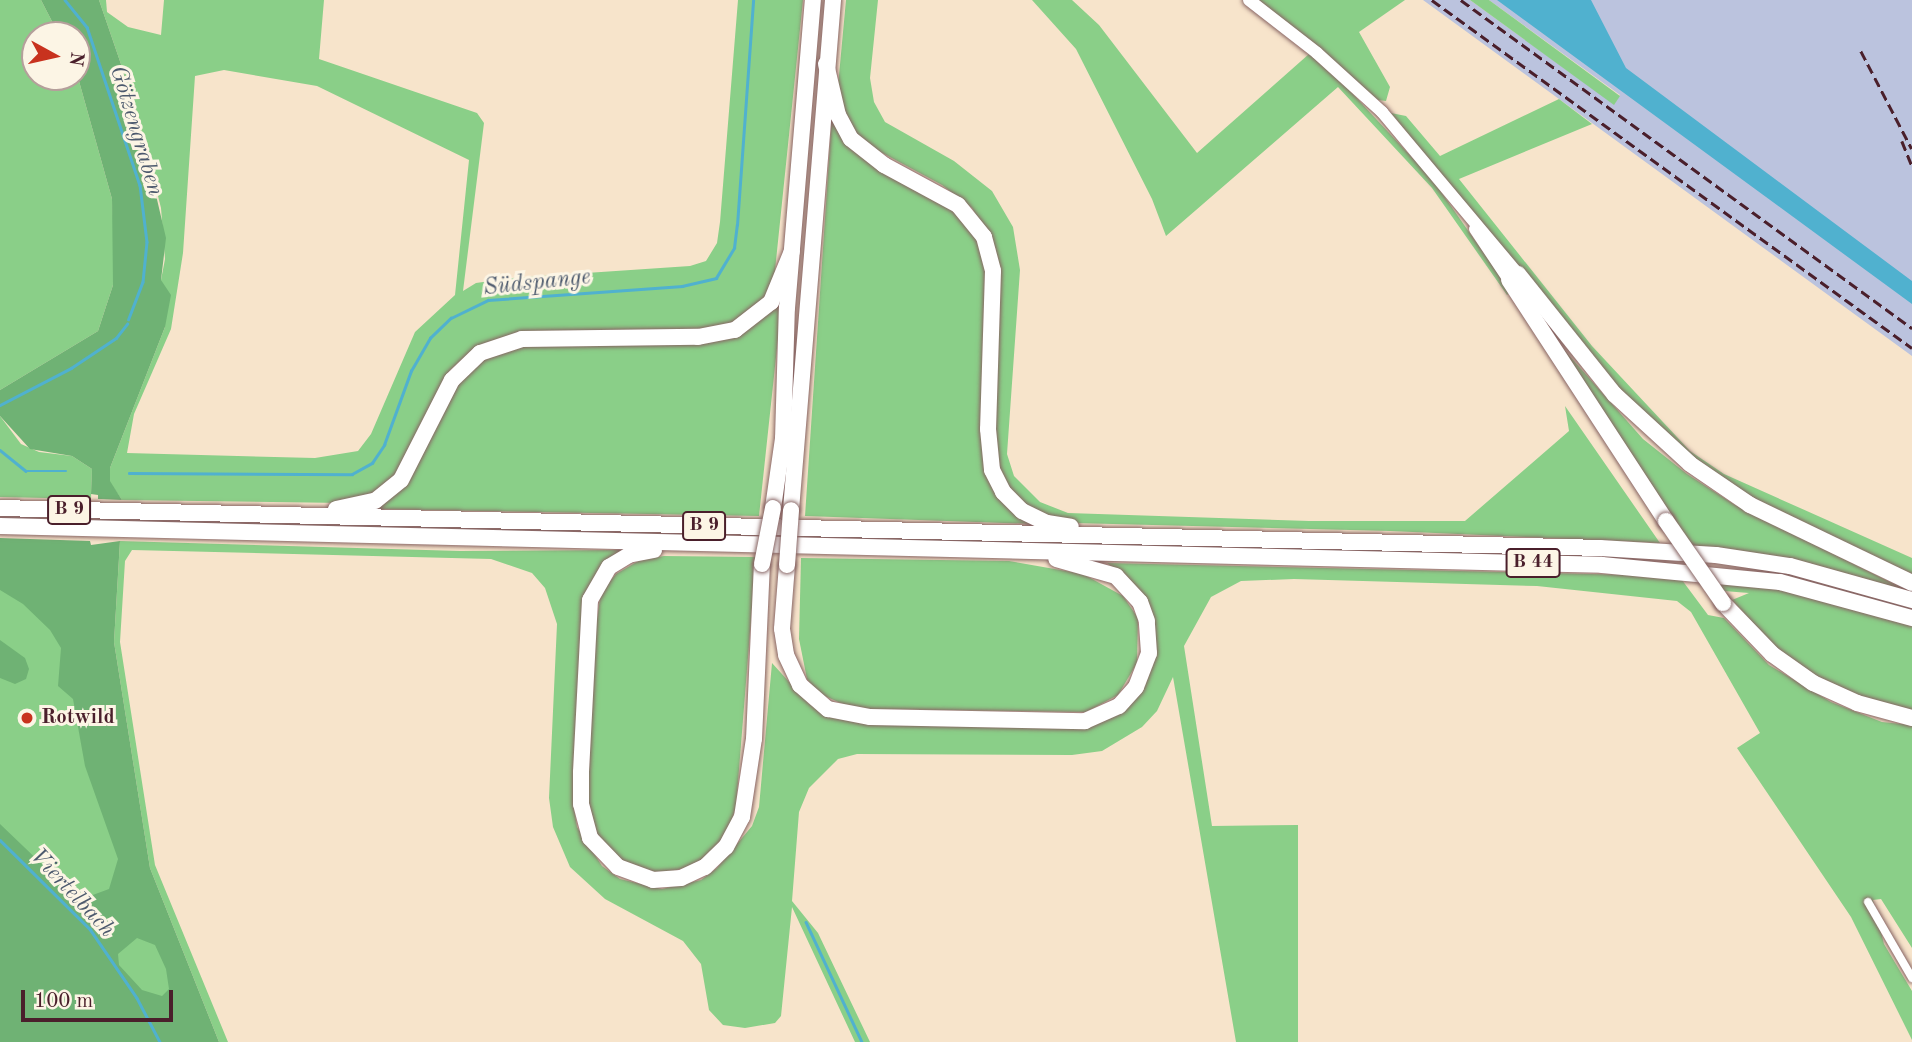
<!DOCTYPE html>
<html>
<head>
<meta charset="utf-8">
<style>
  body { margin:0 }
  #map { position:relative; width:1912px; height:1042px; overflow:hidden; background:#f7e4cb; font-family:"Old Standard TT",serif }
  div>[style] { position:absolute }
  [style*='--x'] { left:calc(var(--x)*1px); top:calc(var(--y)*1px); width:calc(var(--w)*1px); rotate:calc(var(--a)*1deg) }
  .industrial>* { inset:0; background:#bbc3de }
  .green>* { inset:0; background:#8acf88 }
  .forest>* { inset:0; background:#6fb274 }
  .water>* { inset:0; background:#50b1cf }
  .stream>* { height:2.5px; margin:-1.25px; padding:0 1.25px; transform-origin:1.25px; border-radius:1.25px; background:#50b1cf }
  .roads { filter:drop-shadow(0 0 2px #876463) drop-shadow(0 0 2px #876463) }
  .street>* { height:8px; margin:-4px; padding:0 4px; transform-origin:4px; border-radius:4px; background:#fff }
  .secondary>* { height:12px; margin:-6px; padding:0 6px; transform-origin:6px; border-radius:6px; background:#fff }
  .highway>* { height:16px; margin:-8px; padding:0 8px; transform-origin:8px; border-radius:8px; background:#fff }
  .rail>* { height:2.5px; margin-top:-1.25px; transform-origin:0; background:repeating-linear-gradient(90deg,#4a1f2b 0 10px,transparent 0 15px) }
  .bridges { filter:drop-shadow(0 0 2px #876463) drop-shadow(0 0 2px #876463) }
  .highway-bridge>* { height:16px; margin:-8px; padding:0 8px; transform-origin:8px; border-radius:8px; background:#fff }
  .dots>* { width:19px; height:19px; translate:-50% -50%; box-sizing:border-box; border:4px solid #fcf5e5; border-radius:50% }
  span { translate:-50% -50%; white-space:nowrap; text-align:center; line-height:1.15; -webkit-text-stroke:6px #fcf5e5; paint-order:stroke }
  .shield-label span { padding:2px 5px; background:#fcf5e5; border:2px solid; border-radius:5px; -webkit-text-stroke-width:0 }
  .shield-label { font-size:19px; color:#4a1f2b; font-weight:700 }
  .poi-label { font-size:21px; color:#4a1f2b; font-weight:700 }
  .left { translate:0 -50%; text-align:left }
  .water-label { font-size:23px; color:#4c596d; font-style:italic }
  .north { position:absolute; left:21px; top:21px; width:70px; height:70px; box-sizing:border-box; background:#fcf5e5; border:2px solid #b59f9b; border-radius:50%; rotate:98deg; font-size:19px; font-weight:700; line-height:28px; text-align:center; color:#4a1f2b }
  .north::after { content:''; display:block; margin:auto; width:24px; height:32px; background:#c8321e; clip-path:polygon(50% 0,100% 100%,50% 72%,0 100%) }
  .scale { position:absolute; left:21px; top:990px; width:152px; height:32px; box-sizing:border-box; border:4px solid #4a1f2b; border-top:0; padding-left:9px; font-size:21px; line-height:24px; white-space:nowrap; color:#4a1f2b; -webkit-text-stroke:5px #fcf5e5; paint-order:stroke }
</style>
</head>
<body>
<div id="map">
  <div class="industrial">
    <i style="clip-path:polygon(1423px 0,1470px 0,1614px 104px,1620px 95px,1489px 0,1912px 0,1912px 356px)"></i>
  </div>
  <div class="green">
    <i style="clip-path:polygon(0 0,41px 0,59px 35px,35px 35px,35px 77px,77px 74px,112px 199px,115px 254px,113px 285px,98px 331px,0 390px)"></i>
    <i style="clip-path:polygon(evenodd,99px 0,106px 0,107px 12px,128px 27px,161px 35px,164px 0,324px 0,319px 59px,477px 113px,484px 123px,463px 291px,476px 283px,512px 278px,690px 266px,706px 261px,717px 243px,720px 222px,738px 0,803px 0,774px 280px,762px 302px,743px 319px,721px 328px,476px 347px,450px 370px,391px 482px,370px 495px,343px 503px,122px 500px,109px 481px,110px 468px,165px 327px,161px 280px,165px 259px,161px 208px,135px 105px,99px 0,224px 70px,317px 86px,469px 160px,455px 295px,415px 332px,371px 434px,358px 451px,315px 458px,127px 453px,134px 414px,171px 329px,183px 253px,195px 76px,224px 70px)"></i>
    <i style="clip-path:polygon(846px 0,878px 0,870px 78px,874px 102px,885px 122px,954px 161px,992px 191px,1013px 227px,1020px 270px,1007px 454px,1014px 476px,1040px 502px,1068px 513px,1309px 521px,1465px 521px,1569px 431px,1565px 406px,1660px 543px,1390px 531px,1073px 523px,1031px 511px,1004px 484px,995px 462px,996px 249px,972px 208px,942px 185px,862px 142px,842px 110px,838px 86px)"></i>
    <i style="clip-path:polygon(1032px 0,1072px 0,1099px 25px,1197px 153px,1309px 54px,1350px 91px,1432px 179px,1511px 292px,1507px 295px,1432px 188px,1338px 87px,1166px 236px,1152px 199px,1076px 49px)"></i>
    <i style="clip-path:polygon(1259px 0,1405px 0,1359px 32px,1390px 87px,1386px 101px,1378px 100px)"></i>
    <i style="clip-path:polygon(1470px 0,1489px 0,1620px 96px,1614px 105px)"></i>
    <i style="clip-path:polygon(1559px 99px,1592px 124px,1459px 179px,1592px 346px,1690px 451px,1724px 474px,1912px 558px,1912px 574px,1815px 531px,1712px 475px,1629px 405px,1391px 113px,1406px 116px,1440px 156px)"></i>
    <i style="clip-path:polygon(832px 114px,838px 128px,956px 209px,972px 228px,982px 250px,987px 281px,984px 471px,999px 498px,1035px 524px,805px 516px)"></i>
    <i style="clip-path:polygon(783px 292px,759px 516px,369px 509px,411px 477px,455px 387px,484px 358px,510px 347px,716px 339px)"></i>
    <i style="clip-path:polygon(1559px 344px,1643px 439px,1687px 474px,1735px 505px,1912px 593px,1810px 564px,1692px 546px)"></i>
    <i style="clip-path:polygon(0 416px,21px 444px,39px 452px,72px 456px,92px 469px,91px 499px,0 497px)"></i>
    <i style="clip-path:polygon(120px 541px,460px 551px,623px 550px,600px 569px,573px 801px,577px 827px,602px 866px,620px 879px,662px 889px,701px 880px,717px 868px,752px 826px,759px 807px,772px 663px,809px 704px,822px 712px,1097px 723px,1155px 652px,1125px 577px,1107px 563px,1679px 576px,1708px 615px,1724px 618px,1769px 665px,1831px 702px,1882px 722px,1912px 725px,1912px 948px,1881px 899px,1873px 900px,1884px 944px,1912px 991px,1912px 1040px,1851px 917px,1737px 748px,1760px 733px,1691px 612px,1677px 601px,1537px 586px,1294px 579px,1241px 581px,1211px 597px,1184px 646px,1212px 826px,1298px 825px,1298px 1042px,1236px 1042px,1173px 677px,1157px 711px,1142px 727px,1102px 751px,1072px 755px,857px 754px,838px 759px,809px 788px,799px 812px,792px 901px,818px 933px,870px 1042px,855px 1042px,792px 907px,781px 1016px,775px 1023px,745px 1028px,723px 1025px,709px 1010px,701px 964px,683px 941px,605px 899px,570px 867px,553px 827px,549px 798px,557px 624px,545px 588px,532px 573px,491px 559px,132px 550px,125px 561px,120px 642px,155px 865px,228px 1042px,219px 1042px,150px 868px,114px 642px)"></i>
    <i style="clip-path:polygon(0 542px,60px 544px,145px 870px,214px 1042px,0 1042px)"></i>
    <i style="clip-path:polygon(664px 556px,756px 557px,736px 807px,728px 832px,713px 852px,698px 864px,659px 875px,629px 867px,599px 840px,588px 801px,593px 646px,601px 592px,616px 574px,640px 560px)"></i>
    <i style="clip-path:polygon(801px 558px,1009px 561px,1083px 574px,1123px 596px,1138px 618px,1137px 663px,1118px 695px,1086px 712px,854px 709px,818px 693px,807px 679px,799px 639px)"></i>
    <i style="clip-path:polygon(1715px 579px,1786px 590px,1912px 625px,1912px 714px,1862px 701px,1787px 660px,1732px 600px,1749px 593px,1724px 591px)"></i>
  </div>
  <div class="forest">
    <i style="clip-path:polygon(41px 0,99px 0,135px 105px,166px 238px,161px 280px,171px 295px,165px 327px,110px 468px,110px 481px,122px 500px,98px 499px,98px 495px,91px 494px,92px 469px,72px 456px,30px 449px,0 416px,0 390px,98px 331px,113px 285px,112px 199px,77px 74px,77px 35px,59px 35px)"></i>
    <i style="clip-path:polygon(evenodd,0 538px,90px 541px,91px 545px,120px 541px,114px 642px,150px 868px,219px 1042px,0 1042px,0 824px,70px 891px,90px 896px,109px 889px,118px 859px,85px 766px,73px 699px,58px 686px,61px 648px,50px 630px,23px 604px,0 590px,0 538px,137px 938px,155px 945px,166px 969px,169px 989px,162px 996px,142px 990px,119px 965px,118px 954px,137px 938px)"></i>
    <i style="clip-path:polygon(0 640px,25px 658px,29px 669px,26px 679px,15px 684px,0 678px)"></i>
  </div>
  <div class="water">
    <i style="clip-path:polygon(1497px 0,1591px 0,1626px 68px,1912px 281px,1912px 304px)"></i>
  </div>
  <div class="stream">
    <i style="--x:65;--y:0;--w:35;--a:51"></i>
    <i style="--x:87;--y:27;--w:167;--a:71.5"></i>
    <i style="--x:140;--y:185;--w:57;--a:83"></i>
    <i style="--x:147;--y:242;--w:40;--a:95.7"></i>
    <i style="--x:143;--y:282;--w:40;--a:111"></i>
    <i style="--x:0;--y:405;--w:80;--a:-27.5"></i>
    <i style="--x:71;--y:368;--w:54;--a:-33.7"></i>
    <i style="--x:116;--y:338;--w:18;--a:-52"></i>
    <i style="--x:0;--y:450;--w:33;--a:39"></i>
    <i style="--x:26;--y:471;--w:40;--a:0"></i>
    <i style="--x:129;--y:473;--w:223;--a:0.3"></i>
    <i style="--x:352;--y:474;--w:23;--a:-29"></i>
    <i style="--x:372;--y:463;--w:22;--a:-56"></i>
    <i style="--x:384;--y:445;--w:79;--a:-70"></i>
    <i style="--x:411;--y:371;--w:38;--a:-60"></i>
    <i style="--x:430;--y:338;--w:29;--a:-44"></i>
    <i style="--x:451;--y:318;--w:41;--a:-25.9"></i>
    <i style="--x:488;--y:300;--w:195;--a:-4.1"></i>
    <i style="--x:682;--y:286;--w:35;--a:-13"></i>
    <i style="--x:716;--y:278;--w:35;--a:-59"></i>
    <i style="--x:734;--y:248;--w:23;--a:-83"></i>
    <i style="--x:737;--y:225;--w:226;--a:-85.9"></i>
    <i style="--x:0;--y:840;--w:127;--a:44.7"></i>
    <i style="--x:90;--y:929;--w:83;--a:55.7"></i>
    <i style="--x:137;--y:998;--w:50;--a:62.4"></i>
    <i style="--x:806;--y:922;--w:132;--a:65"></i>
  </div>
  <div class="roads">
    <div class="street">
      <i style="--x:1868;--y:902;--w:88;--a:59.9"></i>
    </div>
    <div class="secondary">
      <i style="--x:1249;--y:0;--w:86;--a:37.9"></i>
      <i style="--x:1317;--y:53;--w:88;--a:42.2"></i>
      <i style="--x:1382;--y:112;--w:212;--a:50"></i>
      <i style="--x:1475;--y:229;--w:61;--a:56.3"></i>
    </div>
    <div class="highway">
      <i style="--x:826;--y:64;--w:52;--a:76.8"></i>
      <i style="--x:838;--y:115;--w:27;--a:62"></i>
      <i style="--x:851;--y:139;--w:42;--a:38.2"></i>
      <i style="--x:884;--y:165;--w:84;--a:28.4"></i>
      <i style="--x:958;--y:205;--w:41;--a:50.9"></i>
      <i style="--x:984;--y:237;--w:35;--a:75"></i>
      <i style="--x:993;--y:271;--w:158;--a:91.8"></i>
      <i style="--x:988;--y:429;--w:41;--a:84.4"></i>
      <i style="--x:992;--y:470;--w:25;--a:63"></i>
      <i style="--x:1003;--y:492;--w:27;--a:45"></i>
      <i style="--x:1022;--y:511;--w:28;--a:26"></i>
      <i style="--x:1047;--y:523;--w:24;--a:9"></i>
      <i style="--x:1518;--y:274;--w:154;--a:51.3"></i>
      <i style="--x:1614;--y:394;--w:103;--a:42.6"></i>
      <i style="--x:1690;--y:464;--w:73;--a:34.3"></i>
      <i style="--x:1750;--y:505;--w:180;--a:25.7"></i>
      <i style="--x:1509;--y:280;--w:288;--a:56.9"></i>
      <i style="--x:0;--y:508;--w:1600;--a:1.43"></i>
      <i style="--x:1600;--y:548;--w:116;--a:3.5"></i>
      <i style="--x:1716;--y:555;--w:75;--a:8.5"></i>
      <i style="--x:1790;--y:566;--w:127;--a:15.6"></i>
      <i style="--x:773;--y:508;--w:70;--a:-81.8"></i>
      <i style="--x:783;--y:439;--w:131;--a:-88.3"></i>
      <i style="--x:787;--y:308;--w:309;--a:-85.2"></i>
      <i style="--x:336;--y:509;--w:40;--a:-12"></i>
      <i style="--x:375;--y:501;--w:33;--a:-39"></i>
      <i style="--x:401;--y:480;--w:112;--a:-63"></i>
      <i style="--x:452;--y:380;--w:39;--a:-44"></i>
      <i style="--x:480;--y:353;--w:44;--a:-18.4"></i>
      <i style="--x:522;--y:339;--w:176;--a:-0.7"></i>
      <i style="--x:698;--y:337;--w:38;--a:-11"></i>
      <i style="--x:735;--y:330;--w:46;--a:-37.9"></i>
      <i style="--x:771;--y:302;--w:55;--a:-67.6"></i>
      <i style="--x:791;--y:510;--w:512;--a:-85.29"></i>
      <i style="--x:0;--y:526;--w:1602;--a:1.39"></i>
      <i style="--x:1602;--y:565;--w:179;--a:5.5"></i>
      <i style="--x:1780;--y:582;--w:137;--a:15.3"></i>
      <i style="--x:654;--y:550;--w:25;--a:169"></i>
      <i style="--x:629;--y:555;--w:23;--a:149"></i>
      <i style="--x:609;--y:567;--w:38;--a:120"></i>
      <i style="--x:590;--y:600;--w:173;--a:93"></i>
      <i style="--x:581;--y:773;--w:31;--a:90"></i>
      <i style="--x:581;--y:804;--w:35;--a:75"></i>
      <i style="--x:590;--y:838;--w:40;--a:46"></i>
      <i style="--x:618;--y:867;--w:37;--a:20"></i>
      <i style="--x:653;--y:880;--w:28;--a:-4"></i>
      <i style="--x:681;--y:878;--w:26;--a:-25"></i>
      <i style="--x:705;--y:867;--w:29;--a:-44"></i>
      <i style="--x:726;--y:847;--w:34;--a:-62"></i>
      <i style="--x:742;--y:817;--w:79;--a:-81.3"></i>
      <i style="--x:754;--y:739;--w:175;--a:-87.4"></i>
      <i style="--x:787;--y:565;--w:64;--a:94.5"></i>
      <i style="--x:782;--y:629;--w:26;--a:81"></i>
      <i style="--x:786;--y:655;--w:33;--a:65"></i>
      <i style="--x:800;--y:685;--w:37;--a:41"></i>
      <i style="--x:828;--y:709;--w:43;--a:10.8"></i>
      <i style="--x:870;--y:717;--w:215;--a:1.1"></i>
      <i style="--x:1085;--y:721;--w:37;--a:-24"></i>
      <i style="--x:1119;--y:706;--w:25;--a:-48"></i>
      <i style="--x:1136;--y:687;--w:36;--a:-69"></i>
      <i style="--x:1149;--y:653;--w:32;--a:-94"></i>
      <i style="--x:1147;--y:621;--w:20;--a:-110"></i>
      <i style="--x:1140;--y:602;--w:35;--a:-133"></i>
      <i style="--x:1116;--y:576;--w:62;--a:-164.2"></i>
      <i style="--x:1723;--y:603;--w:71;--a:46.1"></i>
      <i style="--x:1772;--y:654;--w:50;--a:35.3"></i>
      <i style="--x:1813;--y:683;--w:48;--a:24.4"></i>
      <i style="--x:1857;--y:703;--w:57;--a:15.3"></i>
    </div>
  </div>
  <div class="rail">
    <i style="--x:1432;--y:0;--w:593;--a:35.94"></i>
    <i style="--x:1461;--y:0;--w:558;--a:36.03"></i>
    <i style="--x:1861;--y:51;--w:110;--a:62.5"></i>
    <i style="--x:1902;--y:141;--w:27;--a:68"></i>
  </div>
  <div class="bridges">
    <div class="highway-bridge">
      <i style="--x:1666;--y:521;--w:100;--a:55.2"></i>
      <i style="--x:762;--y:564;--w:57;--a:-78.9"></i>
      <i style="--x:787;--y:565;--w:55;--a:-85.8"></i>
    </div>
  </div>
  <div class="dots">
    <i style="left:27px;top:718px;background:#c8321e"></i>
  </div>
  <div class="shield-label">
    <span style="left:69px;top:510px">B 9</span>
    <span style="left:704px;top:526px">B 9</span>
    <span style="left:1533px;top:563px">B 44</span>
  </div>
  <div class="poi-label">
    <span class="left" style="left:41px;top:718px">Rotwild</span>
  </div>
  <div class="water-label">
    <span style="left:136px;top:131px;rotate:73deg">Götzengraben</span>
    <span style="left:537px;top:283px;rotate:-6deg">Südspange</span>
    <span style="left:72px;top:893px;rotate:47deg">Viertelbach</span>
  </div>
  <div class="north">N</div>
  <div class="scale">100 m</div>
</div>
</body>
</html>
